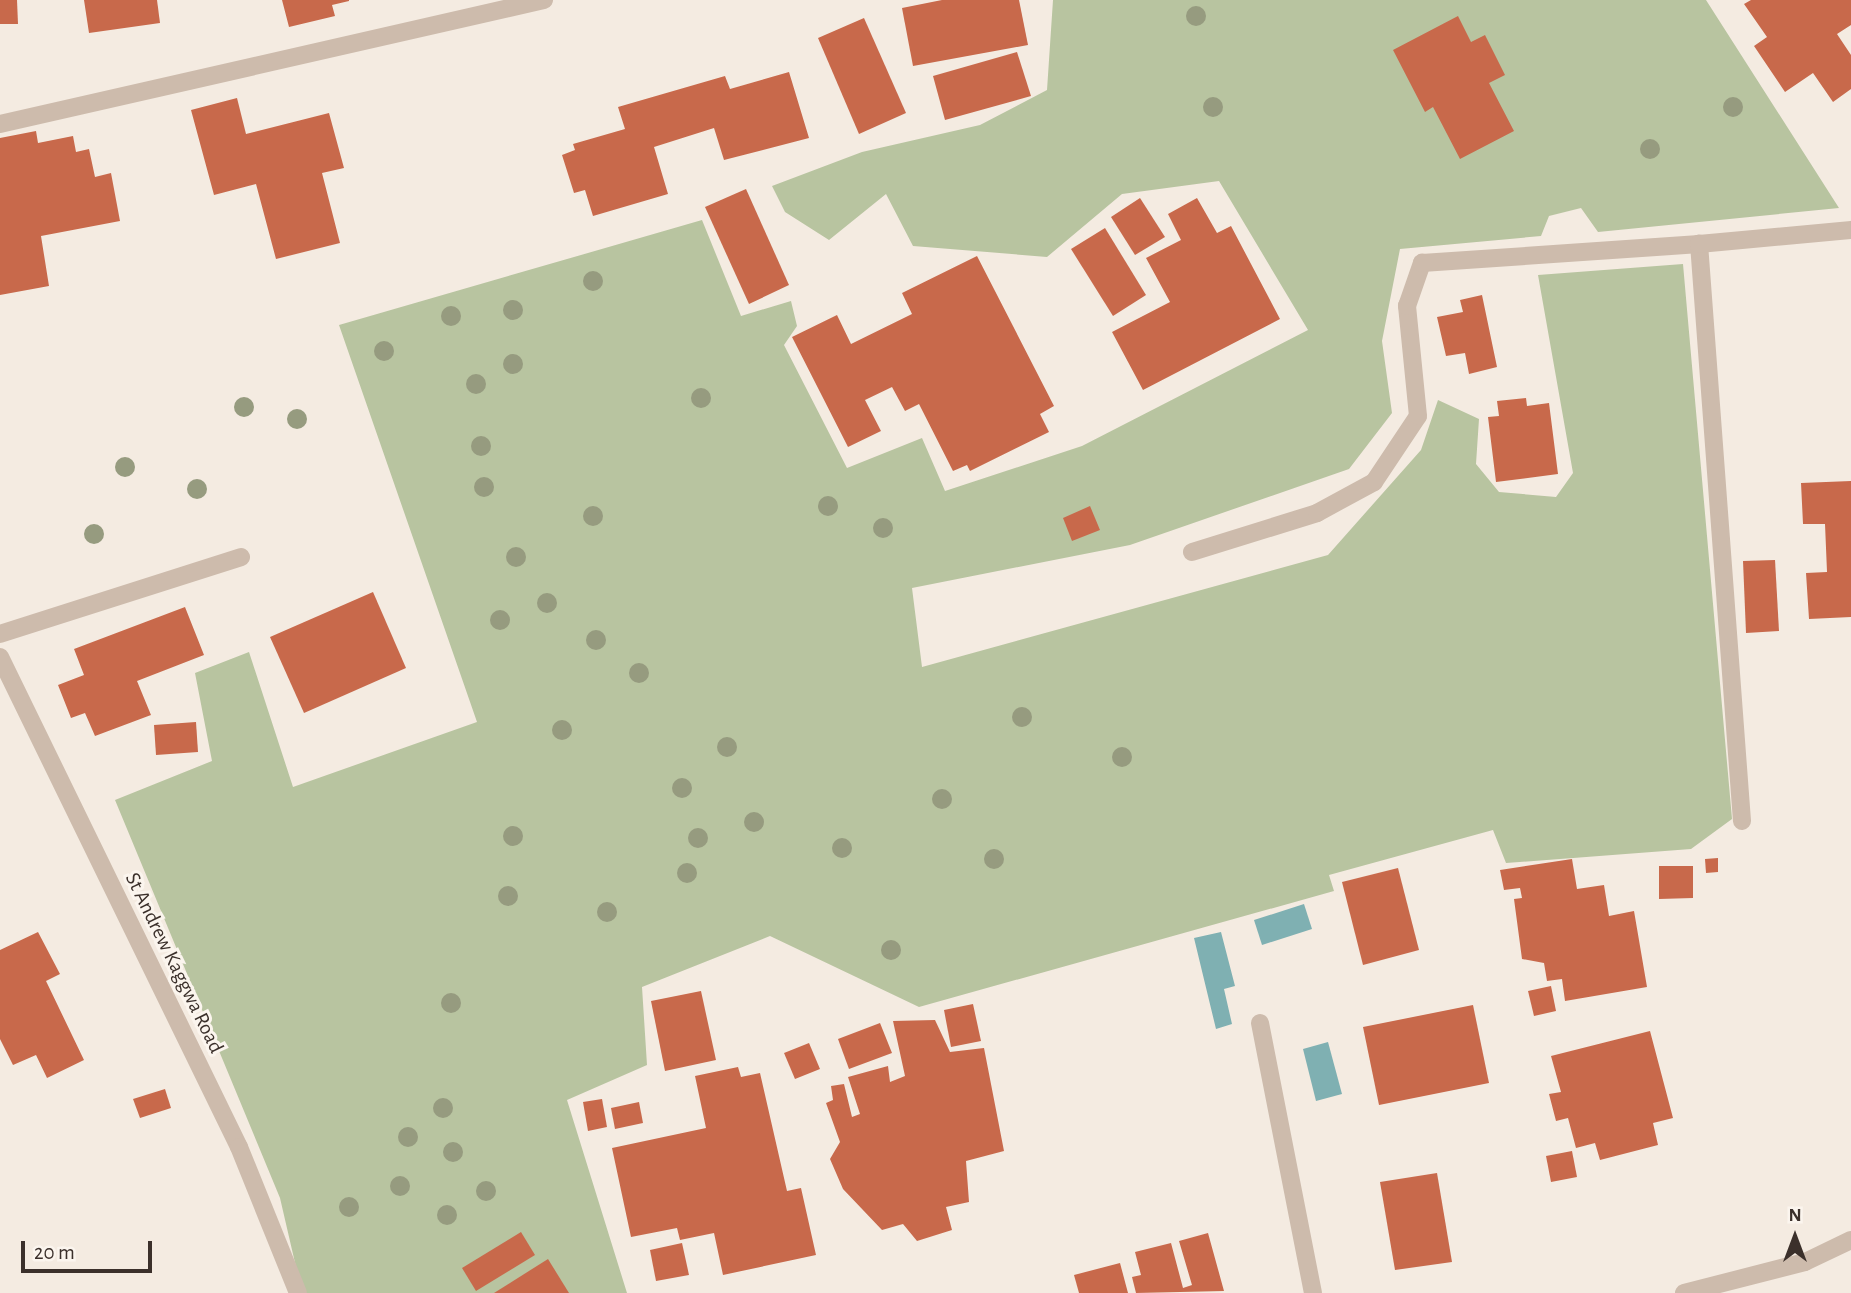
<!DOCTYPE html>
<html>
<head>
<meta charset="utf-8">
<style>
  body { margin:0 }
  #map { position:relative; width:1851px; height:1293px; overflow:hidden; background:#f4ebe1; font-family:"Alegreya Sans",sans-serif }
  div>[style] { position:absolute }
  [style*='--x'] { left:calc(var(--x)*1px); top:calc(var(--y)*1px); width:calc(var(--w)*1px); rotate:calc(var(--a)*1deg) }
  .green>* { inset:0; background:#b8c4a0 }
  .water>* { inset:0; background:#7fb0b2 }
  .building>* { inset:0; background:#c8694b }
  .minor>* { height:18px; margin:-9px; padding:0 9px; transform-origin:9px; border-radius:9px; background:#cdbbac }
  .tertiary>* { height:18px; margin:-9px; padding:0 9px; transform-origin:9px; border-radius:9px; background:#cdbbac }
  .trees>* { width:20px; height:20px; margin:-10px; border-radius:50%; background:#969b7f }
  span { translate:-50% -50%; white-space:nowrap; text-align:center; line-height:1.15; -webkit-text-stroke:6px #fbf5ee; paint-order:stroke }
  .street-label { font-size:21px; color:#3b302b }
  .north { position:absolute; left:1760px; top:1202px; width:70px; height:70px; -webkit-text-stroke:5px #fbf5ee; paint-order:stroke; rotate:0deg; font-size:19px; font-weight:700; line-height:28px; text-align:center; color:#3b302b }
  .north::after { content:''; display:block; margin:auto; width:24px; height:32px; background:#3b302b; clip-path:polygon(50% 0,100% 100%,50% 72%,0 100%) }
  .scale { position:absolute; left:21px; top:1241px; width:131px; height:32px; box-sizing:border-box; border:4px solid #3b302b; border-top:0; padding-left:9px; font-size:21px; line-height:24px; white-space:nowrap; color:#3b302b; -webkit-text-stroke:5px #fbf5ee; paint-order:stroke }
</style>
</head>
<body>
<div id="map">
  <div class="green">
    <i style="clip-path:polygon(1053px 0,1706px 0,1839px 208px,1598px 232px,1581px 208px,1549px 216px,1541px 236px,1400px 249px,1382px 341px,1392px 413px,1349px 469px,1130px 545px,912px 588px,922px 667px,1328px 555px,1421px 450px,1438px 400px,1479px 419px,1476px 464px,1499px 492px,1556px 497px,1573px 473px,1538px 275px,1683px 264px,1732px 819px,1691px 849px,1506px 863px,1493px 830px,1329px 875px,1334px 891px,919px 1007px,770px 936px,642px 987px,647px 1065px,567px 1100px,627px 1293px,302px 1293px,280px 1198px,115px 800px,212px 761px,195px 673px,249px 652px,293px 787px,477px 722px,339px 325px,702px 220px,741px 316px,791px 301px,797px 326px,784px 345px,847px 468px,922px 438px,945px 491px,1082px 446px,1308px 330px,1219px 181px,1122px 194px,1047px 257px,913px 246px,886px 194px,829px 240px,785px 212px,772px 186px,862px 152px,980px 125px,1047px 90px)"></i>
  </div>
  <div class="water">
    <i style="clip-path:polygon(1304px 904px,1312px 929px,1262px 945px,1254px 920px)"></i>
    <i style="clip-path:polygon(1221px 932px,1235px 986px,1224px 989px,1232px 1024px,1216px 1029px,1194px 938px)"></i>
    <i style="clip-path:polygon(1328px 1042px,1342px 1094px,1316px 1101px,1303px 1049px)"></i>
  </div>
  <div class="building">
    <i style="clip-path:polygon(0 0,17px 0,18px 24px,0 24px)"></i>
    <i style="clip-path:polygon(84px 0,157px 0,160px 23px,89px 33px)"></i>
    <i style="clip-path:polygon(282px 0,349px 0,349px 1px,332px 5px,335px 16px,289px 27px)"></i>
    <i style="clip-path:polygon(942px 0,1019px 0,1028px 45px,913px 66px,902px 8px)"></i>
    <i style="clip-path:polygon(1751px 0,1851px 0,1851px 25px,1837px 34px,1851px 55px,1851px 89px,1833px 102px,1813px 73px,1785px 92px,1754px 46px,1767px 37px,1744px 4px)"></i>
    <i style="clip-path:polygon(1458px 16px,1471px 42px,1485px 35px,1505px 75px,1489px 83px,1514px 131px,1460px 159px,1433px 107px,1425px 112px,1393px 50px)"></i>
    <i style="clip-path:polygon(864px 18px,906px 113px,859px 134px,818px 38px)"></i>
    <i style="clip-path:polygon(1017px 52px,1031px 96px,945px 120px,933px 76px)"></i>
    <i style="clip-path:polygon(789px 72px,809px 138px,724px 160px,714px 128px,654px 147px,668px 194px,593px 216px,585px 190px,574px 193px,562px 155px,575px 150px,573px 144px,625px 129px,618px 107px,725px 76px,730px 89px)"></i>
    <i style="clip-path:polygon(237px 98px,246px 134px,329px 113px,344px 168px,322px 173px,340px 243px,276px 259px,256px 184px,214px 195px,191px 110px)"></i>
    <i style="clip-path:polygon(36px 131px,38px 143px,73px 136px,76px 152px,89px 149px,95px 177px,111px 173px,120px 221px,41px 236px,49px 286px,0 295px,0 138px)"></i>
    <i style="clip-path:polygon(746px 189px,789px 285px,749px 304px,705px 207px)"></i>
    <i style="clip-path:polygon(1140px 198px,1165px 237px,1135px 255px,1111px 217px)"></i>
    <i style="clip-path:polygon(1197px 198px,1217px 233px,1231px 226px,1280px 319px,1143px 390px,1112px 332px,1170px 302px,1146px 258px,1181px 240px,1168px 214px)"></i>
    <i style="clip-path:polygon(1105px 228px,1146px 295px,1113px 316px,1071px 249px)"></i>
    <i style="clip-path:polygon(977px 256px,1054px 406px,1040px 414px,1049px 432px,970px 471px,967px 465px,953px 471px,919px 404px,905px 411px,892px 387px,865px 400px,881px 431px,848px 447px,792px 337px,837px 315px,851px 344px,912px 314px,902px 293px)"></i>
    <i style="clip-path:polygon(1482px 295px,1497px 367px,1469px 374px,1465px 353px,1446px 356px,1437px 317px,1463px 312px,1460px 300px)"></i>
    <i style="clip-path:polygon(1526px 398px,1527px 406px,1549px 403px,1558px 474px,1496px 482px,1488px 417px,1499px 416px,1497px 401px)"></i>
    <i style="clip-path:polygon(1851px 481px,1851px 617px,1809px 619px,1806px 573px,1827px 572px,1825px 524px,1803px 524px,1801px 483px)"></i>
    <i style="clip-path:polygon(1090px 506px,1100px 530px,1072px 541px,1063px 518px)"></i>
    <i style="clip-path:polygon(1775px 560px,1779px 631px,1746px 633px,1743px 561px)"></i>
    <i style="clip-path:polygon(373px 592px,406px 668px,304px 713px,270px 637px)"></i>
    <i style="clip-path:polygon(185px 607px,204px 655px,137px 681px,151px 715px,95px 736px,85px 713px,71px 718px,58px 685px,84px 675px,74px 649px)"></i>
    <i style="clip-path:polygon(196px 722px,198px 752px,156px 755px,154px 725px)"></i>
    <i style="clip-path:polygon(1718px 858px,1718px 872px,1706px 873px,1705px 859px)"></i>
    <i style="clip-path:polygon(1572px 859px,1577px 889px,1604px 885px,1609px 916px,1634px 911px,1647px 987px,1565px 1001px,1562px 979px,1547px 981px,1544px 963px,1522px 959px,1514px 899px,1522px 898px,1520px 888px,1504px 890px,1500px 870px)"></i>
    <i style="clip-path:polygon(1659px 866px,1693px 866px,1693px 898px,1659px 899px)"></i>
    <i style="clip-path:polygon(1398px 868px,1419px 950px,1363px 965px,1342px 882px)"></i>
    <i style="clip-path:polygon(38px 932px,60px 974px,46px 981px,84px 1060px,47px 1078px,36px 1055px,13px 1065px,0 1039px,0 950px)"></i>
    <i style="clip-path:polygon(1551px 986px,1556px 1011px,1534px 1016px,1528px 991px)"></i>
    <i style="clip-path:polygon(701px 991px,716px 1060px,665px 1071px,651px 1001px)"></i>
    <i style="clip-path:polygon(973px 1004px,981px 1041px,951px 1047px,944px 1010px)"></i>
    <i style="clip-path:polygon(1473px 1005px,1489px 1083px,1379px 1105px,1363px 1027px)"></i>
    <i style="clip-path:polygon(935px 1020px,950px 1052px,984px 1048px,1004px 1151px,966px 1161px,969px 1202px,946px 1207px,952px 1230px,917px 1241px,903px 1224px,882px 1230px,843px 1189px,830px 1159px,840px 1142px,826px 1103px,833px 1100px,831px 1086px,844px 1084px,852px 1117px,860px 1114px,848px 1077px,888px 1066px,890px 1082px,905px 1076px,893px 1021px)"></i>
    <i style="clip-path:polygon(880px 1023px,892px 1053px,849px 1069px,838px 1039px)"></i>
    <i style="clip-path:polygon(1650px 1031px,1673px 1118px,1653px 1123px,1658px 1145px,1600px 1160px,1595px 1143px,1576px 1148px,1568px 1118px,1556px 1121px,1549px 1094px,1561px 1092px,1551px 1056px)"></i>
    <i style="clip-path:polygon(809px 1043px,820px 1069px,795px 1079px,784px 1053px)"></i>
    <i style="clip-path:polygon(738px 1067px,741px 1077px,760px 1073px,787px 1191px,801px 1188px,816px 1255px,723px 1275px,714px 1233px,680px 1240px,677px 1228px,631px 1237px,612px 1148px,706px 1128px,695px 1076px)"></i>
    <i style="clip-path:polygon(165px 1089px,171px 1108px,140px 1118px,133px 1099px)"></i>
    <i style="clip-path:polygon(602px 1099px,607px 1127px,588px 1131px,583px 1102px)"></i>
    <i style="clip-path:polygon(639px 1102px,643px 1123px,615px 1129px,611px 1108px)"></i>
    <i style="clip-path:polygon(1572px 1151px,1577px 1177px,1551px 1182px,1546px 1156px)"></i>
    <i style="clip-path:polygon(1437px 1173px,1452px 1262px,1395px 1270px,1380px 1182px)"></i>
    <i style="clip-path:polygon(521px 1232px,535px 1255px,476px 1291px,462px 1268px)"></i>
    <i style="clip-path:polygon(1208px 1233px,1224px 1291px,1136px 1293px,1132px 1277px,1141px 1275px,1135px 1252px,1171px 1243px,1183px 1288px,1192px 1285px,1179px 1241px)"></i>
    <i style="clip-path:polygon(682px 1243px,689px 1275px,656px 1281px,650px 1250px)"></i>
    <i style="clip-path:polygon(548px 1259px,569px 1293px,494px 1293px)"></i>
    <i style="clip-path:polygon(1120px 1263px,1128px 1293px,1079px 1293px,1074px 1275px)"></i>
  </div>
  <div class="minor">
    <i style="--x:0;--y:124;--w:558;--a:-12.84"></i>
    <i style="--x:1192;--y:552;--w:131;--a:-17.3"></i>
    <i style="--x:1317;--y:513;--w:65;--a:-28.5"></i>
    <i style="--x:1374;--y:482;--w:79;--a:-56.3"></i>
    <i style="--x:1418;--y:416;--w:111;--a:-95.7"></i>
    <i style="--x:1407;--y:306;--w:46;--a:-70.8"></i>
    <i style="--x:1422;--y:263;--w:278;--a:-3.9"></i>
    <i style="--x:0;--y:634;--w:253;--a:-17.7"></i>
    <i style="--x:1742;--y:821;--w:579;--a:-94.26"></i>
    <i style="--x:1699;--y:244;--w:153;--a:-5.3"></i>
    <i style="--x:1260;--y:1023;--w:275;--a:78.9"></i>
  </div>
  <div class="tertiary">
    <i style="--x:0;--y:657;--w:545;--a:64"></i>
    <i style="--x:239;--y:1147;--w:157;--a:68"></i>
    <i style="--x:1684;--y:1293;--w:125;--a:-14.4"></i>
    <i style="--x:1805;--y:1262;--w:51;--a:-25.6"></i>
  </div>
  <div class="trees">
    <i style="left:1196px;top:16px"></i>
    <i style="left:1213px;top:107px"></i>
    <i style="left:1733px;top:107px"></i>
    <i style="left:1650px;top:149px"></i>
    <i style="left:593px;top:281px"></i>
    <i style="left:513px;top:310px"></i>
    <i style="left:451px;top:316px"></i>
    <i style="left:384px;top:351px"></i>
    <i style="left:513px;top:364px"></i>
    <i style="left:476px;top:384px"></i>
    <i style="left:701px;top:398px"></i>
    <i style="left:244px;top:407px"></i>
    <i style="left:297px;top:419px"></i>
    <i style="left:481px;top:446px"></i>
    <i style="left:125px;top:467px"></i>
    <i style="left:484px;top:487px"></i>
    <i style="left:197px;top:489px"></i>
    <i style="left:828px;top:506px"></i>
    <i style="left:593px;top:516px"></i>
    <i style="left:883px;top:528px"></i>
    <i style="left:94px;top:534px"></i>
    <i style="left:516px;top:557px"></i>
    <i style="left:547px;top:603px"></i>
    <i style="left:500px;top:620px"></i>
    <i style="left:596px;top:640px"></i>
    <i style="left:639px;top:673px"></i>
    <i style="left:1022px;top:717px"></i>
    <i style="left:562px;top:730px"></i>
    <i style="left:727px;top:747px"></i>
    <i style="left:1122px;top:757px"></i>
    <i style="left:682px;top:788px"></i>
    <i style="left:942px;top:799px"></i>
    <i style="left:754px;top:822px"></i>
    <i style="left:513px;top:836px"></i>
    <i style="left:698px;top:838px"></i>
    <i style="left:842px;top:848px"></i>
    <i style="left:994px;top:859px"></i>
    <i style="left:687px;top:873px"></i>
    <i style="left:508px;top:896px"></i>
    <i style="left:607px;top:912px"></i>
    <i style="left:891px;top:950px"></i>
    <i style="left:451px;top:1003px"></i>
    <i style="left:443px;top:1108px"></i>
    <i style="left:408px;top:1137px"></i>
    <i style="left:453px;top:1152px"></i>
    <i style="left:400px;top:1186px"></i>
    <i style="left:486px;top:1191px"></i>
    <i style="left:349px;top:1207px"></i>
    <i style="left:447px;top:1215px"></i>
  </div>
  <div class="street-label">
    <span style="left:174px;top:963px;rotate:64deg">St Andrew Kaggwa Road</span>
  </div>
  <div class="north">N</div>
  <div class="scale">20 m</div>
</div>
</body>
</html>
